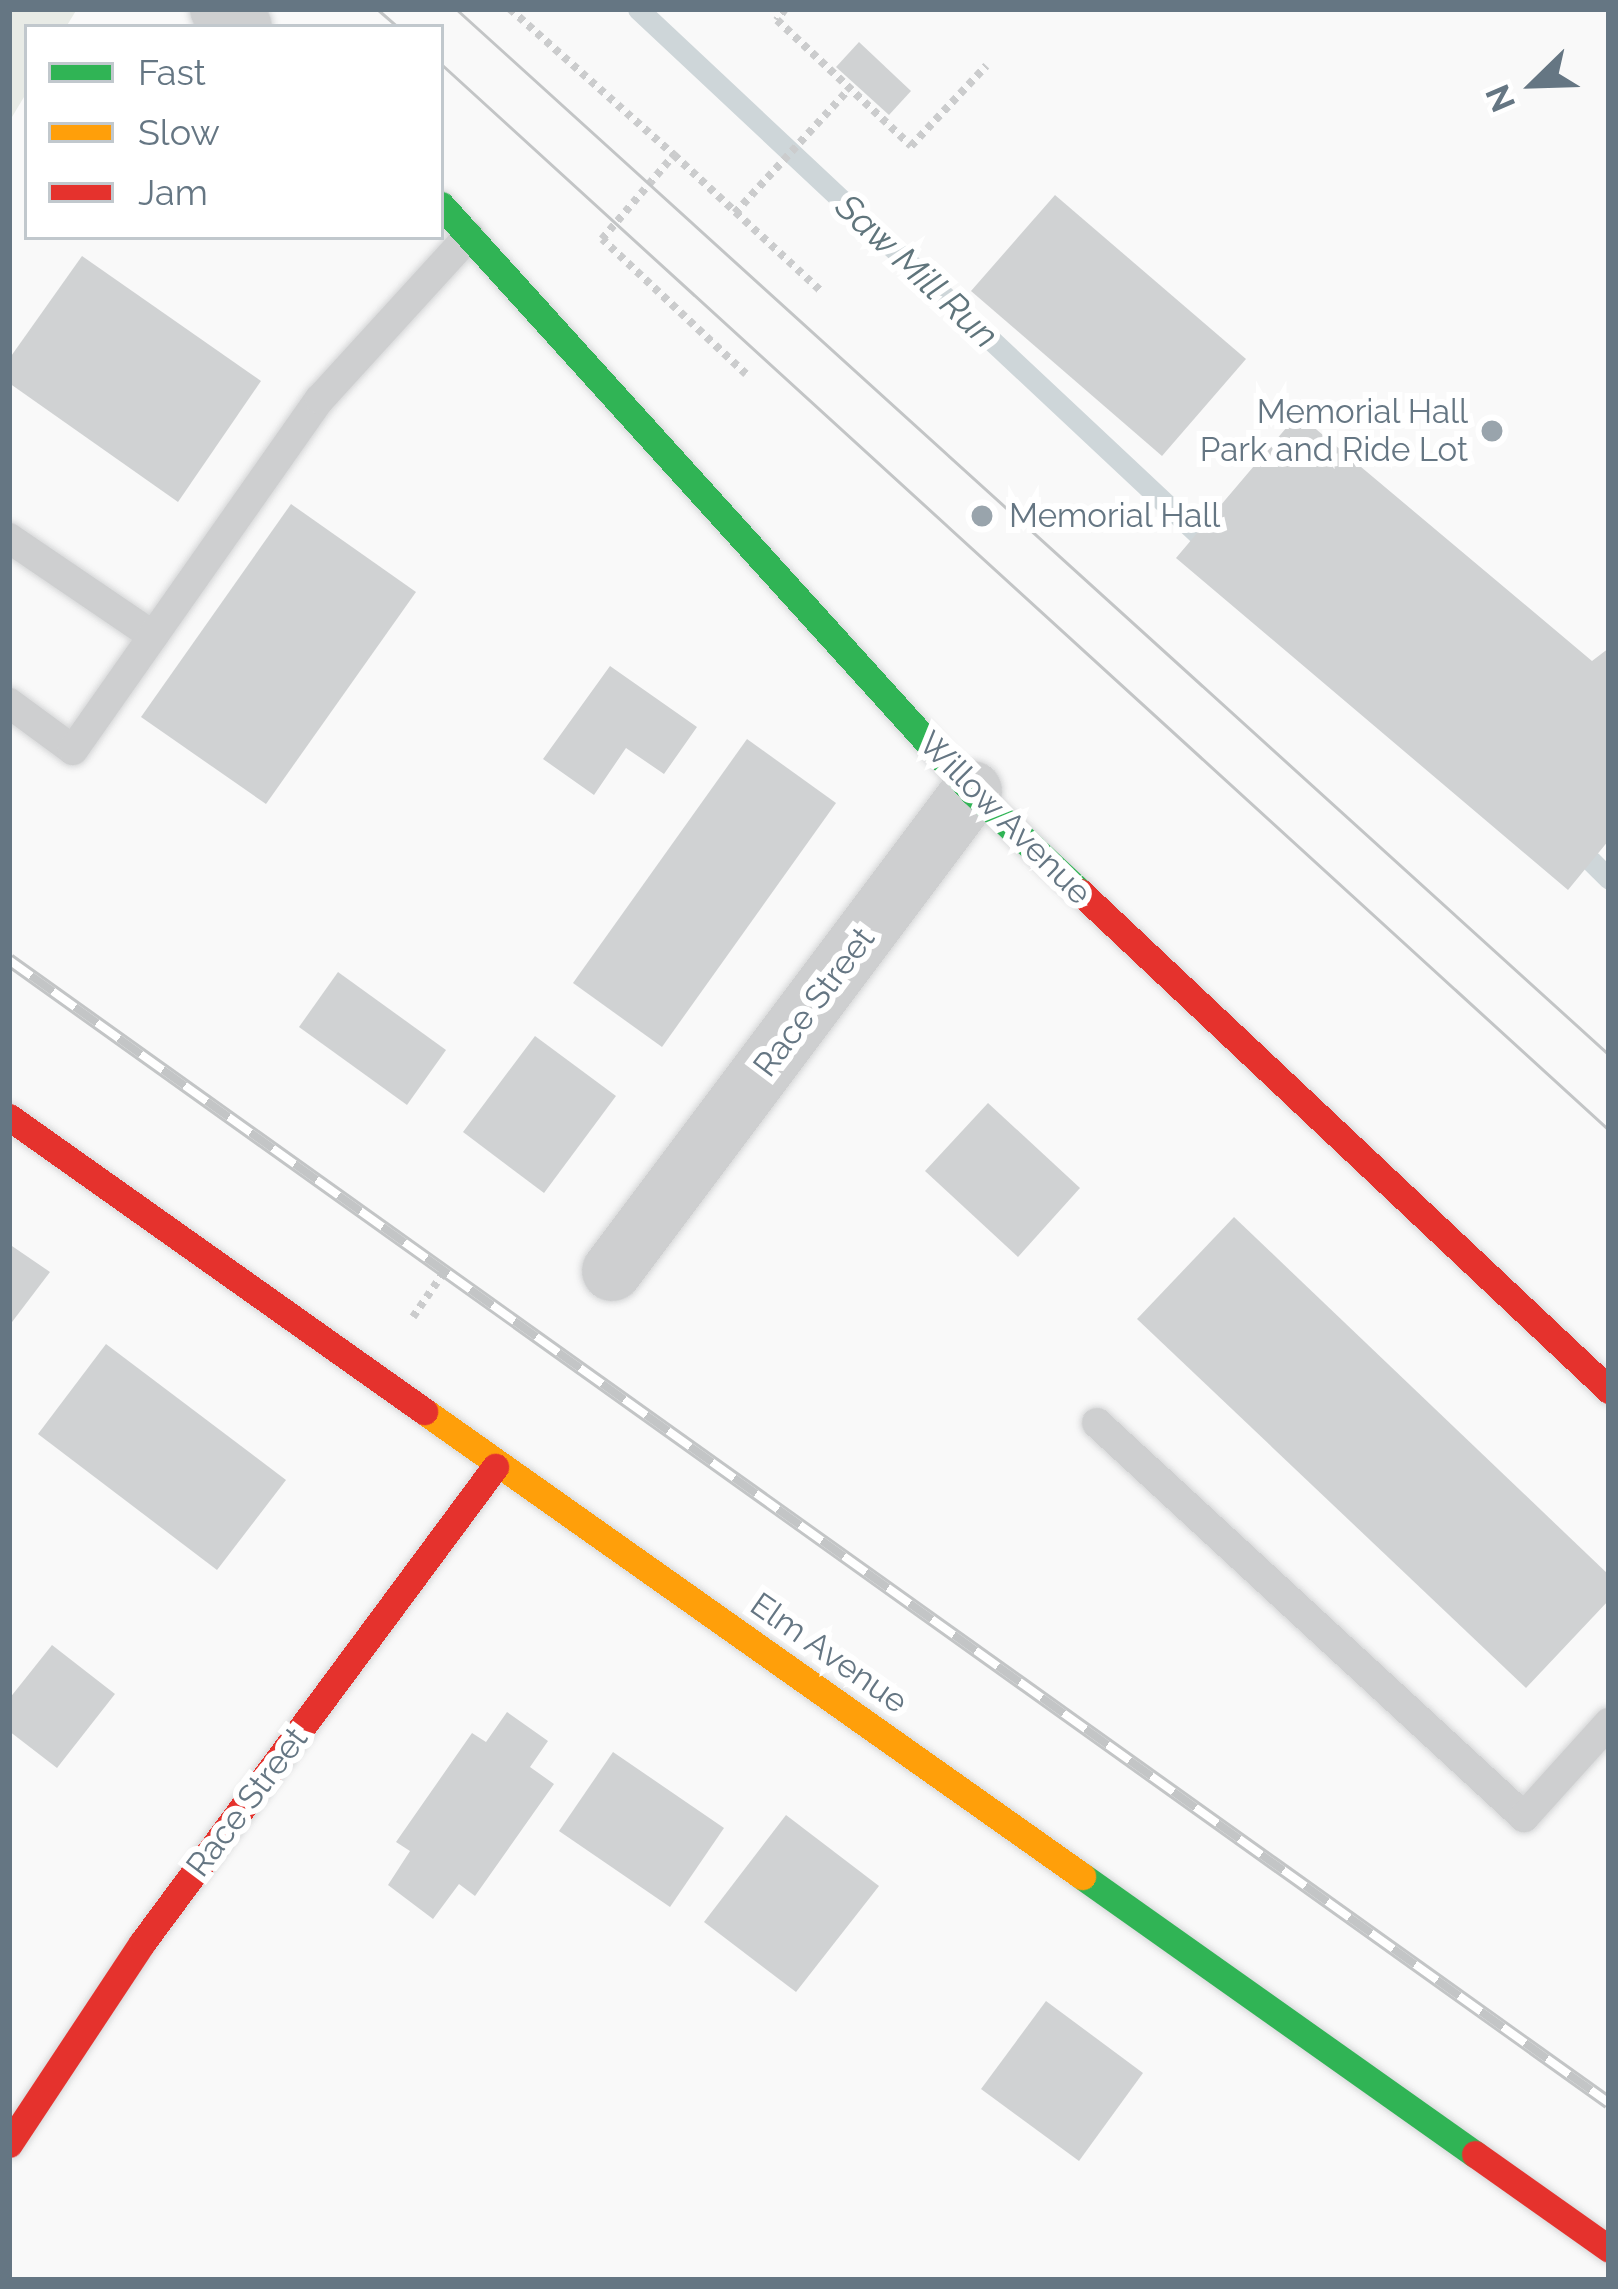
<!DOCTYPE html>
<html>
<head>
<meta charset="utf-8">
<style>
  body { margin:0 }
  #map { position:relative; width:1618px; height:2289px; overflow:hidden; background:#f9f9f9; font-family:Raleway,sans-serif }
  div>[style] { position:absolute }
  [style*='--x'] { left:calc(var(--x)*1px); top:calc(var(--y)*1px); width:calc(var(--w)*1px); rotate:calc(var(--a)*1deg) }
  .green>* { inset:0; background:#e8ebe6 }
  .stream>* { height:21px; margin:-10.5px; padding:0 10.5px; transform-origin:10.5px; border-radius:10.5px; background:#ced6d9 }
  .building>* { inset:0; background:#d0d2d3 }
  .path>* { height:8px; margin-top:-4px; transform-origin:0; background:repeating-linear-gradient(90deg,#cbcccd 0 6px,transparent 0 12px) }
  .roads { filter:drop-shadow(0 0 3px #d5d6d7) drop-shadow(0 0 3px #d5d6d7) }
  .lane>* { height:30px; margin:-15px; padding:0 15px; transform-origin:15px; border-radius:15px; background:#cecfd0 }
  .street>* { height:60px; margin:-30px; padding:0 30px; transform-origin:30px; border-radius:30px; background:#cecfd0 }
  .fast>* { height:27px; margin:-13.5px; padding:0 13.5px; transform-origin:13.5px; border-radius:13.5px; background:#30b455 }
  .slow>* { height:27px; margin:-13.5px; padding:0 13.5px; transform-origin:13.5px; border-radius:13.5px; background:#ff9f0a }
  .jam>* { height:27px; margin:-13.5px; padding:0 13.5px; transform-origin:13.5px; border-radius:13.5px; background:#e5322d }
  .tram>* { height:3px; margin:-1.5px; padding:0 1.5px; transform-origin:1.5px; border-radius:1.5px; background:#c3c5c6 }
  .rail>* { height:14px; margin-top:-7px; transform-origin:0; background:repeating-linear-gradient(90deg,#fff 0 27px,#c3c5c6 0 54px); box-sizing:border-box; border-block:3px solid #c3c5c6 }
  .dots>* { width:33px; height:33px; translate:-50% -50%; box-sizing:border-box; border:6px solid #fff; border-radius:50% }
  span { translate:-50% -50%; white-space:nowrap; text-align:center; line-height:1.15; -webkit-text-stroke:12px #fff; paint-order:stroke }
  .poi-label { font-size:33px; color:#657683 }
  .right { translate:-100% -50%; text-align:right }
  .left { translate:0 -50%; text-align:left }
  .street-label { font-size:33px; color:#657683 }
  .water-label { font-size:36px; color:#60757c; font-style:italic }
  .frame { position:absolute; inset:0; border:12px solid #657683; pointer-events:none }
  .legend { position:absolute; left:24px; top:24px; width:420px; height:216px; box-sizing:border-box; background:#fff; border:3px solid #c1c8cd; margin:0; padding:15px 21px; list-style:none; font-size:36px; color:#657683 }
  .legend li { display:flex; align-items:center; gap:24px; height:60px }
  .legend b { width:60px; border:3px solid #c1c8cd }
  .north { position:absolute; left:1474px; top:24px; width:120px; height:120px; -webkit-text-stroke:9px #fff; paint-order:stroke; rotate:247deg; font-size:33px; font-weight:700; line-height:48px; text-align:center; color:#657683 }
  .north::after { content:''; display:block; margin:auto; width:42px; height:54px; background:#657683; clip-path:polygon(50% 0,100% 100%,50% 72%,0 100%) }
</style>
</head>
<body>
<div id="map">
  <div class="green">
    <i style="clip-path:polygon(9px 9px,77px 9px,66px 27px,27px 27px,27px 92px,9px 122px)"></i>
  </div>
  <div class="stream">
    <i style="--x:638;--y:9;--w:766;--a:43.15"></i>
    <i style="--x:1591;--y:861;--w:25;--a:45"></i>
  </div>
  <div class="building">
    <i style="clip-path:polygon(859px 42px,911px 91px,889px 115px,836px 67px)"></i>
    <i style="clip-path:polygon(1055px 195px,1246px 359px,1162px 456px,971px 291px)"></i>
    <i style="clip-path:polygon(82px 256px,261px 381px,178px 502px,9px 383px,9px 359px)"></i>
    <i style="clip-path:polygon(1298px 414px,1592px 661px,1609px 648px,1609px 840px,1568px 890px,1176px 558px)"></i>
    <i style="clip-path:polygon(291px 504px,416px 592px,266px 804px,141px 717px)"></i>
    <i style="clip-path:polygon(610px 666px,697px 727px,664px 774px,626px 748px,594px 795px,543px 759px)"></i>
    <i style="clip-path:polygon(747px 739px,836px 803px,662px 1047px,573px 983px)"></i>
    <i style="clip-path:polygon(338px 972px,446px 1050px,407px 1105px,299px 1027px)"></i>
    <i style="clip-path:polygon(535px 1036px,616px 1096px,544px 1193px,463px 1132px)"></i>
    <i style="clip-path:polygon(988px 1103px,1080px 1188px,1018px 1257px,925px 1171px)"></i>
    <i style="clip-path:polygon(1234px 1217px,1609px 1575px,1609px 1600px,1526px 1688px,1137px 1319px)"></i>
    <i style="clip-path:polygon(9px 1244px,50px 1272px,9px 1326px)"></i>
    <i style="clip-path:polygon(106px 1344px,286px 1480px,217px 1570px,38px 1434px)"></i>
    <i style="clip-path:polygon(52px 1645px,115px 1694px,57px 1768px,9px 1731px,9px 1699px)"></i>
    <i style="clip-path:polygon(507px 1712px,548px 1741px,530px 1767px,554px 1784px,475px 1896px,459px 1884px,433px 1919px,388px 1885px,410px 1851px,396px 1842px,472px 1733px,486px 1742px)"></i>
    <i style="clip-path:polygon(613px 1752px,724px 1828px,670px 1907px,559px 1831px)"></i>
    <i style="clip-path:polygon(786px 1815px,879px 1886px,796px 1992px,704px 1922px)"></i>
    <i style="clip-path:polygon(1046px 2001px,1143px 2073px,1079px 2161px,981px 2089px)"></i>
  </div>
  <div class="path">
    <i style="--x:510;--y:9;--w:220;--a:41.7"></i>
    <i style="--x:785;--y:9;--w:14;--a:126"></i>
    <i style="--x:777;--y:20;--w:184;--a:43.2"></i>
    <i style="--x:911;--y:146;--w:110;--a:-46.8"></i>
    <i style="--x:735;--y:213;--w:168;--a:-47.4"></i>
    <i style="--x:746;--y:374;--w:197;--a:-136.8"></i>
    <i style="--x:602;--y:239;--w:111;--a:-49.4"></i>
    <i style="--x:674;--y:155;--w:203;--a:42.8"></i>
    <i style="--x:413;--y:1317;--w:58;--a:-55.5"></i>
  </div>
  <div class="roads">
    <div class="lane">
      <i style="--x:9;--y:538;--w:174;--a:34.2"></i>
      <i style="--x:9;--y:703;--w:79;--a:36.3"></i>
      <i style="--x:73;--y:750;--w:429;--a:-54.9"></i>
      <i style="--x:320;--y:399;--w:221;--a:-47.6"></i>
      <i style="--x:1097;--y:1423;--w:581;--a:42.7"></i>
      <i style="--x:1524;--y:1817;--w:127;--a:-47.9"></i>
    </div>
    <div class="street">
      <i style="--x:220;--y:9;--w:28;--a:39"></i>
      <i style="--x:612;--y:1271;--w:600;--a:-53.13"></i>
    </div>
    <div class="fast">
      <i style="--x:441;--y:205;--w:791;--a:47.82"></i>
      <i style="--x:972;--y:791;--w:148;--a:43.1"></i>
      <i style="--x:1082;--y:1876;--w:481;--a:35.3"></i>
    </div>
    <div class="slow">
      <i style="--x:424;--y:1411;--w:806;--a:35.25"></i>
    </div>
    <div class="jam">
      <i style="--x:1080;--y:892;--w:727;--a:43.27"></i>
      <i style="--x:9;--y:1117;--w:509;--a:35.32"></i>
      <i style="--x:9;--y:2144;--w:241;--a:-56.5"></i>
      <i style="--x:142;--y:1943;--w:593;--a:-53.44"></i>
      <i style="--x:1475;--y:2154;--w:164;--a:35.3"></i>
    </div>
  </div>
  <div class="tram">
    <i style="--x:377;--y:9;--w:28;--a:41"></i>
    <i style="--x:456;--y:9;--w:1557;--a:42.21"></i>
    <i style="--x:441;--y:64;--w:1581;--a:42.39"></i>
  </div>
  <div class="rail">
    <i style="--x:9;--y:960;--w:1966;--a:35.54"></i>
  </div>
  <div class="dots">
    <i style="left:1492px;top:431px;background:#99a4ac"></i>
    <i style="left:982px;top:516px;background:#99a4ac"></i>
  </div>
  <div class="poi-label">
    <span class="right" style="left:1468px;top:431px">Memorial Hall<br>Park and Ride Lot</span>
    <span class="left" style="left:1009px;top:516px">Memorial Hall</span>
  </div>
  <div class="street-label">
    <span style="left:1005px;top:818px;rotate:45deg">Willow Avenue</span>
    <span style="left:814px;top:1002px;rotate:-53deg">Race Street</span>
    <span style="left:829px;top:1653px;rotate:35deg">Elm Avenue</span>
    <span style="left:247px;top:1802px;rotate:-53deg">Race Street</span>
  </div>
  <div class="water-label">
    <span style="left:917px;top:271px;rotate:43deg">Saw Mill Run</span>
  </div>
  <div class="frame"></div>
  <ul class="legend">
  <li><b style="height:15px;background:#30b455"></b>Fast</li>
  <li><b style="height:15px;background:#ff9f0a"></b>Slow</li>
  <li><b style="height:15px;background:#e5322d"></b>Jam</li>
  </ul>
  <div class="north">N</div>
</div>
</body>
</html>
